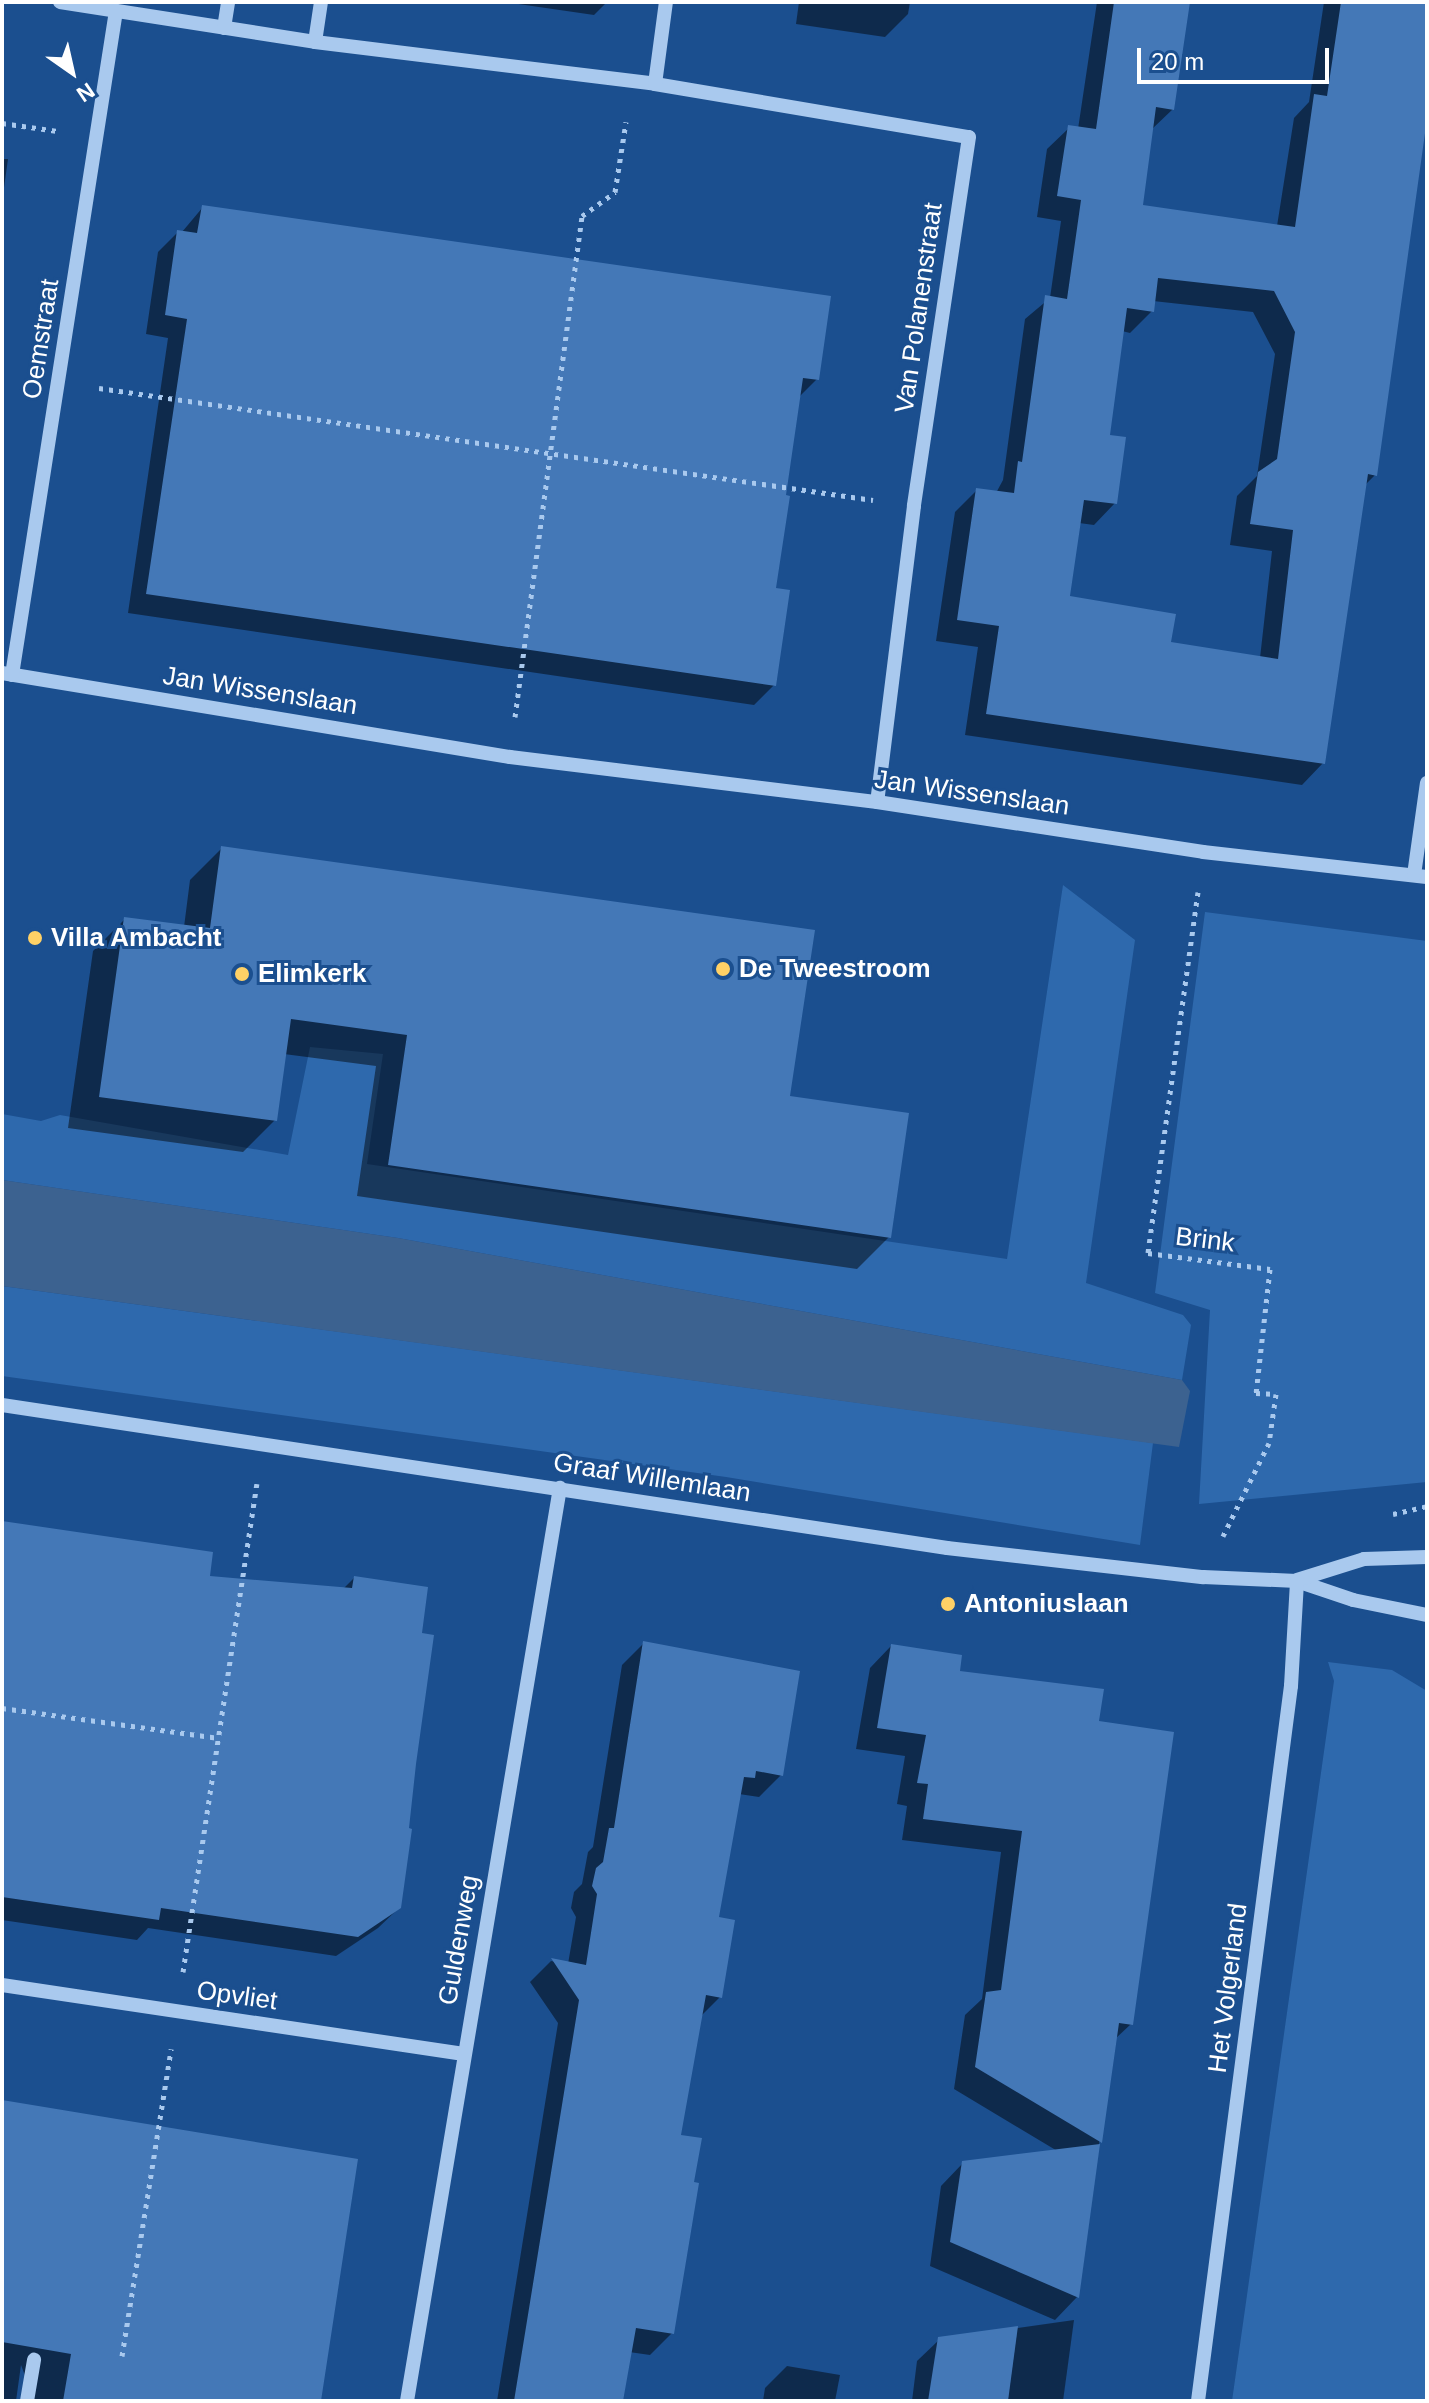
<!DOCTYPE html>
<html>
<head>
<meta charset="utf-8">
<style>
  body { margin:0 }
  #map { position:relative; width:1429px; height:2403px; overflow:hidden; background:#1b4f8f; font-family:Helvetica,sans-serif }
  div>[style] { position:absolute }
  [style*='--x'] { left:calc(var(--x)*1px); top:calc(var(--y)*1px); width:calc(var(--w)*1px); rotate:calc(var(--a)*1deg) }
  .green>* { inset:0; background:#2e69ad }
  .water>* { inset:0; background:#3c6290 }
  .shadow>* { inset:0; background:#0007 }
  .building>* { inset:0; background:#4478b7 }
  .path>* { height:5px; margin-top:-2.5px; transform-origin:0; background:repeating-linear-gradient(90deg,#a9c9ee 0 4px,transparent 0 10px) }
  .minor>* { height:14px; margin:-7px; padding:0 7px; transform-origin:7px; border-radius:7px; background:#a9c9ee }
  .dots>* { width:22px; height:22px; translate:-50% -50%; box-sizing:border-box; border:4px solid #1b4f8f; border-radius:50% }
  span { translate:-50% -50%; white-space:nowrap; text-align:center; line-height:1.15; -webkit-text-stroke:6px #1b4f8f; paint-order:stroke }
  .street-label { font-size:26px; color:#fff }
  .poi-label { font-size:26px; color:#fff; font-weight:700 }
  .left { translate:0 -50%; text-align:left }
  .frame { position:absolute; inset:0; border:4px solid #fff; pointer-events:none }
  .north { position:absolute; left:32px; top:32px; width:80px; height:80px; -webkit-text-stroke:6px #1b4f8f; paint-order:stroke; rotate:146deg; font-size:22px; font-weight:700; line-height:32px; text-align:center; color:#fff }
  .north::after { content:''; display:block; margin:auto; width:28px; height:36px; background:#fff; clip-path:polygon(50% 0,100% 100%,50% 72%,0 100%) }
  .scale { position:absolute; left:1137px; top:48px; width:192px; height:36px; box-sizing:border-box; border:4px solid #fff; border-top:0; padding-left:10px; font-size:24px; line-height:28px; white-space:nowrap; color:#fff; -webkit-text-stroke:6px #1b4f8f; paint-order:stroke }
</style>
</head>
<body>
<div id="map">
  <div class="green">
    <i style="clip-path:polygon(1063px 885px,1135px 940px,1086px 1283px,1183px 1315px,1191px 1325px,1182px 1380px,398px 1238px,2px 1180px,2px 1114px,41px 1121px,60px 1115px,288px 1155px,310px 1047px,383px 1054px,367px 1164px,1007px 1259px)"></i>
    <i style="clip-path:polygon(1205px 912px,1427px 941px,1427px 1482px,1199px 1504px,1210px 1310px,1155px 1293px)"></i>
    <i style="clip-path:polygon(2px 1286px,1153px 1443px,1140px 1545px,726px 1477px,2px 1376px)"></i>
    <i style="clip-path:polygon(1328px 1662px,1392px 1670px,1427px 1691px,1427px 2401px,1232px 2401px,1334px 1681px)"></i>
  </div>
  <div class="water">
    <i style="clip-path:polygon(2px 1180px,398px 1238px,1182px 1380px,1190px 1391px,1179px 1447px,2px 1286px)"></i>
  </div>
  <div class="shadow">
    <i style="clip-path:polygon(504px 2px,607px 2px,594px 15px)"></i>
    <i style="clip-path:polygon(799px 2px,910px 2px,908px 14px,885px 37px,796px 24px)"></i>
    <i style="clip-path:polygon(evenodd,1097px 2px,1188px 2px,1173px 109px,1151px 130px,1141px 207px,1277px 226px,1294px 118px,1309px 102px,1324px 2px,1427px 2px,1427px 105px,1375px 475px,1365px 485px,1323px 763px,1302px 785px,965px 735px,978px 647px,936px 641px,955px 512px,977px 490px,996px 493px,1003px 480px,1025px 319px,1050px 298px,1061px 221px,1037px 217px,1047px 149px,1069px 128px,1078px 129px,1097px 2px,1153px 301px,1253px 312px,1275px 354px,1257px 476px,1237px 496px,1230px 545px,1272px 551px,1260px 658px,1169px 644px,1068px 598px,1079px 523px,1094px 525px,1115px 503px,1107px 437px,1122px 331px,1130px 333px,1152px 311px,1153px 301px)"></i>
    <i style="clip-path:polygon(2px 159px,8px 159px,2px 202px)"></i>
    <i style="clip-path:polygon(203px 207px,817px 379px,798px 398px,773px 589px,774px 685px,754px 705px,128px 613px,168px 338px,146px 334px,158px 252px,178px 232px,182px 232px)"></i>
    <i style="clip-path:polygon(222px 848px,788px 1098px,889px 1237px,857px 1269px,357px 1196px,376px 1066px,284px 1054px,275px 1120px,243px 1152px,68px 1128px,93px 951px,125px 919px,184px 927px,190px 880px)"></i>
    <i style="clip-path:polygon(2px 1523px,208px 1578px,343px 1589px,354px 1578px,419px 1634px,414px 1763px,400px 1907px,378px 1928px,336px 1956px,148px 1928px,137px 1940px,2px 1920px)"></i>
    <i style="clip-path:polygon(644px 1643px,781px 1775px,759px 1797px,739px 1794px,717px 1919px,720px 1997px,700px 2017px,679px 2137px,672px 2333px,650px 2355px,629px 2352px,621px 2401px,497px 2401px,558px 2023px,530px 1982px,551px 1961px,568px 1964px,576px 1917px,571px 1908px,574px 1892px,582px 1884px,588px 1852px,593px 1847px,622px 1665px)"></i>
    <i style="clip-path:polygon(891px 1646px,1096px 1722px,1131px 2024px,1114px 2040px,1077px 2297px,1055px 2320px,930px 2266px,941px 2186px,963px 2163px,1059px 2152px,954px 2089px,965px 2015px,982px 1999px,1001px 1852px,902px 1840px,907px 1806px,897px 1804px,905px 1756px,856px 1749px,870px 1668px)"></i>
    <i style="clip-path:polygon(2px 2102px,319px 2401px,23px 2401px,27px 2381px,21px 2365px,16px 2401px,2px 2401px)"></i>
    <i style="clip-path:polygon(1074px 2320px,1063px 2401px,912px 2401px,917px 2361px,940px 2339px)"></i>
    <i style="clip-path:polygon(787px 2366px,840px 2375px,835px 2401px,763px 2401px,765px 2388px)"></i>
  </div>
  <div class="building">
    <i style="clip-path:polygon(evenodd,1114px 2px,1190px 2px,1174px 110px,1156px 107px,1143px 205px,1295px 227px,1314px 94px,1327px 96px,1341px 2px,1427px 2px,1427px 119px,1377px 476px,1368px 474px,1325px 764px,986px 714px,999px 626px,957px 620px,976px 488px,1014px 493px,1018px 461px,1022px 462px,1045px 295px,1067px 299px,1081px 200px,1057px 196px,1068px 125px,1096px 129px,1114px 2px,1158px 278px,1274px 291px,1295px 332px,1277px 459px,1258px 472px,1250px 524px,1293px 530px,1278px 659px,1171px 642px,1176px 614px,1070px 596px,1084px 500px,1117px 504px,1126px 437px,1110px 435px,1127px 308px,1154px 312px,1158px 278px)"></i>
    <i style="clip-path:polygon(202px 205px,831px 296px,819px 380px,803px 378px,786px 495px,790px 496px,776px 588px,790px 590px,776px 686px,146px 594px,187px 319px,165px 315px,177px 230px,197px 233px)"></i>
    <i style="clip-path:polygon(221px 846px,815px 930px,790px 1096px,909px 1113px,891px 1238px,388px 1165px,407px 1035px,291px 1019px,277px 1121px,99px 1097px,124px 917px,210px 928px)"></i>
    <i style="clip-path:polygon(2px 1521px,213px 1552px,210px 1576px,352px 1588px,354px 1576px,428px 1587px,422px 1633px,434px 1635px,416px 1764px,409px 1828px,412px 1829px,401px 1908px,358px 1937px,161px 1908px,159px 1920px,2px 1897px)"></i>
    <i style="clip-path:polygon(643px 1641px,800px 1671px,783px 1776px,756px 1771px,755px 1778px,744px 1777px,719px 1917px,735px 1920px,722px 1998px,706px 1995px,681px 2135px,702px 2138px,694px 2182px,699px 2183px,674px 2334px,636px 2328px,623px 2401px,514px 2401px,579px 2000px,551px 1958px,586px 1965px,597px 1894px,592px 1886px,596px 1868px,603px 1862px,609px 1828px,614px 1828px)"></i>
    <i style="clip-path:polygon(891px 1644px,962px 1655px,960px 1671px,1104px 1689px,1099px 1721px,1174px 1732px,1133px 2025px,1119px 2023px,1102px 2143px,975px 2067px,986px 1992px,1001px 1990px,1022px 1831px,923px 1819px,928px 1784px,917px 1783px,926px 1735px,877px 1728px)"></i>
    <i style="clip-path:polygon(2px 2100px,358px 2159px,321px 2401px,63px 2401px,71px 2354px,2px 2342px)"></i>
    <i style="clip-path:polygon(1100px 2144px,1079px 2298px,950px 2242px,962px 2161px)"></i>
    <i style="clip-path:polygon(1018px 2326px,1008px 2401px,928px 2401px,938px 2337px)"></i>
  </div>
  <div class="path">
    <i style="--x:2;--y:123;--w:56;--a:8.3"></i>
    <i style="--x:99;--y:388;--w:782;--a:8.23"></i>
    <i style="--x:515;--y:717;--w:505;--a:-82.38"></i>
    <i style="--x:582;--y:216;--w:41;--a:-36"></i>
    <i style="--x:615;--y:192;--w:71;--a:-81.1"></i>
    <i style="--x:1198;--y:892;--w:364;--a:97.9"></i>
    <i style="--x:1148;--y:1253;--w:123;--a:7.5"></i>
    <i style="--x:1270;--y:1269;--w:125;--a:96.4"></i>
    <i style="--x:1256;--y:1393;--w:20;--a:3"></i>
    <i style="--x:1276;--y:1394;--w:49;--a:98.1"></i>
    <i style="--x:1269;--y:1443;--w:104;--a:116.3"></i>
    <i style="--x:1393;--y:1514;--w:35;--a:-13"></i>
    <i style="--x:2;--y:1708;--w:219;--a:7.9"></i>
    <i style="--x:183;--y:1972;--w:494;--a:-81.4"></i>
    <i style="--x:122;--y:2356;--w:311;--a:-80.9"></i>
  </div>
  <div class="minor">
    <i style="--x:60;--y:2;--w:258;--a:8.9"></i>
    <i style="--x:315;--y:42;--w:343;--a:7"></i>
    <i style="--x:655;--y:84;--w:318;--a:9.6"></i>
    <i style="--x:969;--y:137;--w:373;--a:98.5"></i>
    <i style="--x:914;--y:506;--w:298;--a:97.1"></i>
    <i style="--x:224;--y:28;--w:26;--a:-81"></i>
    <i style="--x:315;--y:42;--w:40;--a:-81.5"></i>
    <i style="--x:655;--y:84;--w:83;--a:-82.4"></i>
    <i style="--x:2;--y:673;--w:515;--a:9.39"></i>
    <i style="--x:510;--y:757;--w:370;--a:7"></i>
    <i style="--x:877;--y:802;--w:330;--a:8.7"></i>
    <i style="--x:1203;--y:852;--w:225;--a:6.4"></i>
    <i style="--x:12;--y:675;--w:672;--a:-81.1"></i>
    <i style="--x:1414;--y:875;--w:93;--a:-82"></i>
    <i style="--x:2;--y:1405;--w:956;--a:8.6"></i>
    <i style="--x:947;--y:1548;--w:258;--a:6.5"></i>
    <i style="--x:1203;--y:1577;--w:94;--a:2.4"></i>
    <i style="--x:1297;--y:1581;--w:59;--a:18.7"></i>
    <i style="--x:1353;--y:1600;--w:76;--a:11.5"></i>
    <i style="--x:1297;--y:1580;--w:70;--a:-17.4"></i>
    <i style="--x:1364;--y:1559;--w:63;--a:-1.8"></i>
    <i style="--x:2;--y:1985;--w:467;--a:8.5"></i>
    <i style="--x:27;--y:2401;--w:42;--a:-80.3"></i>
    <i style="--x:407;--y:2401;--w:926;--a:-80.49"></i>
    <i style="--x:1198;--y:2401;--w:721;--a:-82.59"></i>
    <i style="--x:1291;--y:1686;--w:105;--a:-86.7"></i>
  </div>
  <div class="dots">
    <i style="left:35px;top:938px;background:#ffd166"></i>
    <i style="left:723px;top:969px;background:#ffd166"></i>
    <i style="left:242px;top:974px;background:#ffd166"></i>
    <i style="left:948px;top:1604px;background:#ffd166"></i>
  </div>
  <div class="street-label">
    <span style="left:919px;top:308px;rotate:-82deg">Van Polanenstraat</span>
    <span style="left:41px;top:339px;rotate:-81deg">Oemstraat</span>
    <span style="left:260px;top:691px;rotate:9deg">Jan Wissenslaan</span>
    <span style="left:972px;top:793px;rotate:8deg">Jan Wissenslaan</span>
    <span style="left:1205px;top:1240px;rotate:7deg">Brink</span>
    <span style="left:652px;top:1478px;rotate:9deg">Graaf Willemlaan</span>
    <span style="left:459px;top:1940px;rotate:-80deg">Guldenweg</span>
    <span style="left:1228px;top:1988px;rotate:-83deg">Het Volgerland</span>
    <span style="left:237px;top:1996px;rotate:8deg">Opvliet</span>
  </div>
  <div class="poi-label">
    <span class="left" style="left:51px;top:938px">Villa Ambacht</span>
    <span class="left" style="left:739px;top:969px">De Tweestroom</span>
    <span class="left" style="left:258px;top:974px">Elimkerk</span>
    <span class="left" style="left:964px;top:1604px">Antoniuslaan</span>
  </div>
  <div class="frame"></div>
  <div class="north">N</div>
  <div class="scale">20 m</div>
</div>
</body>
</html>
